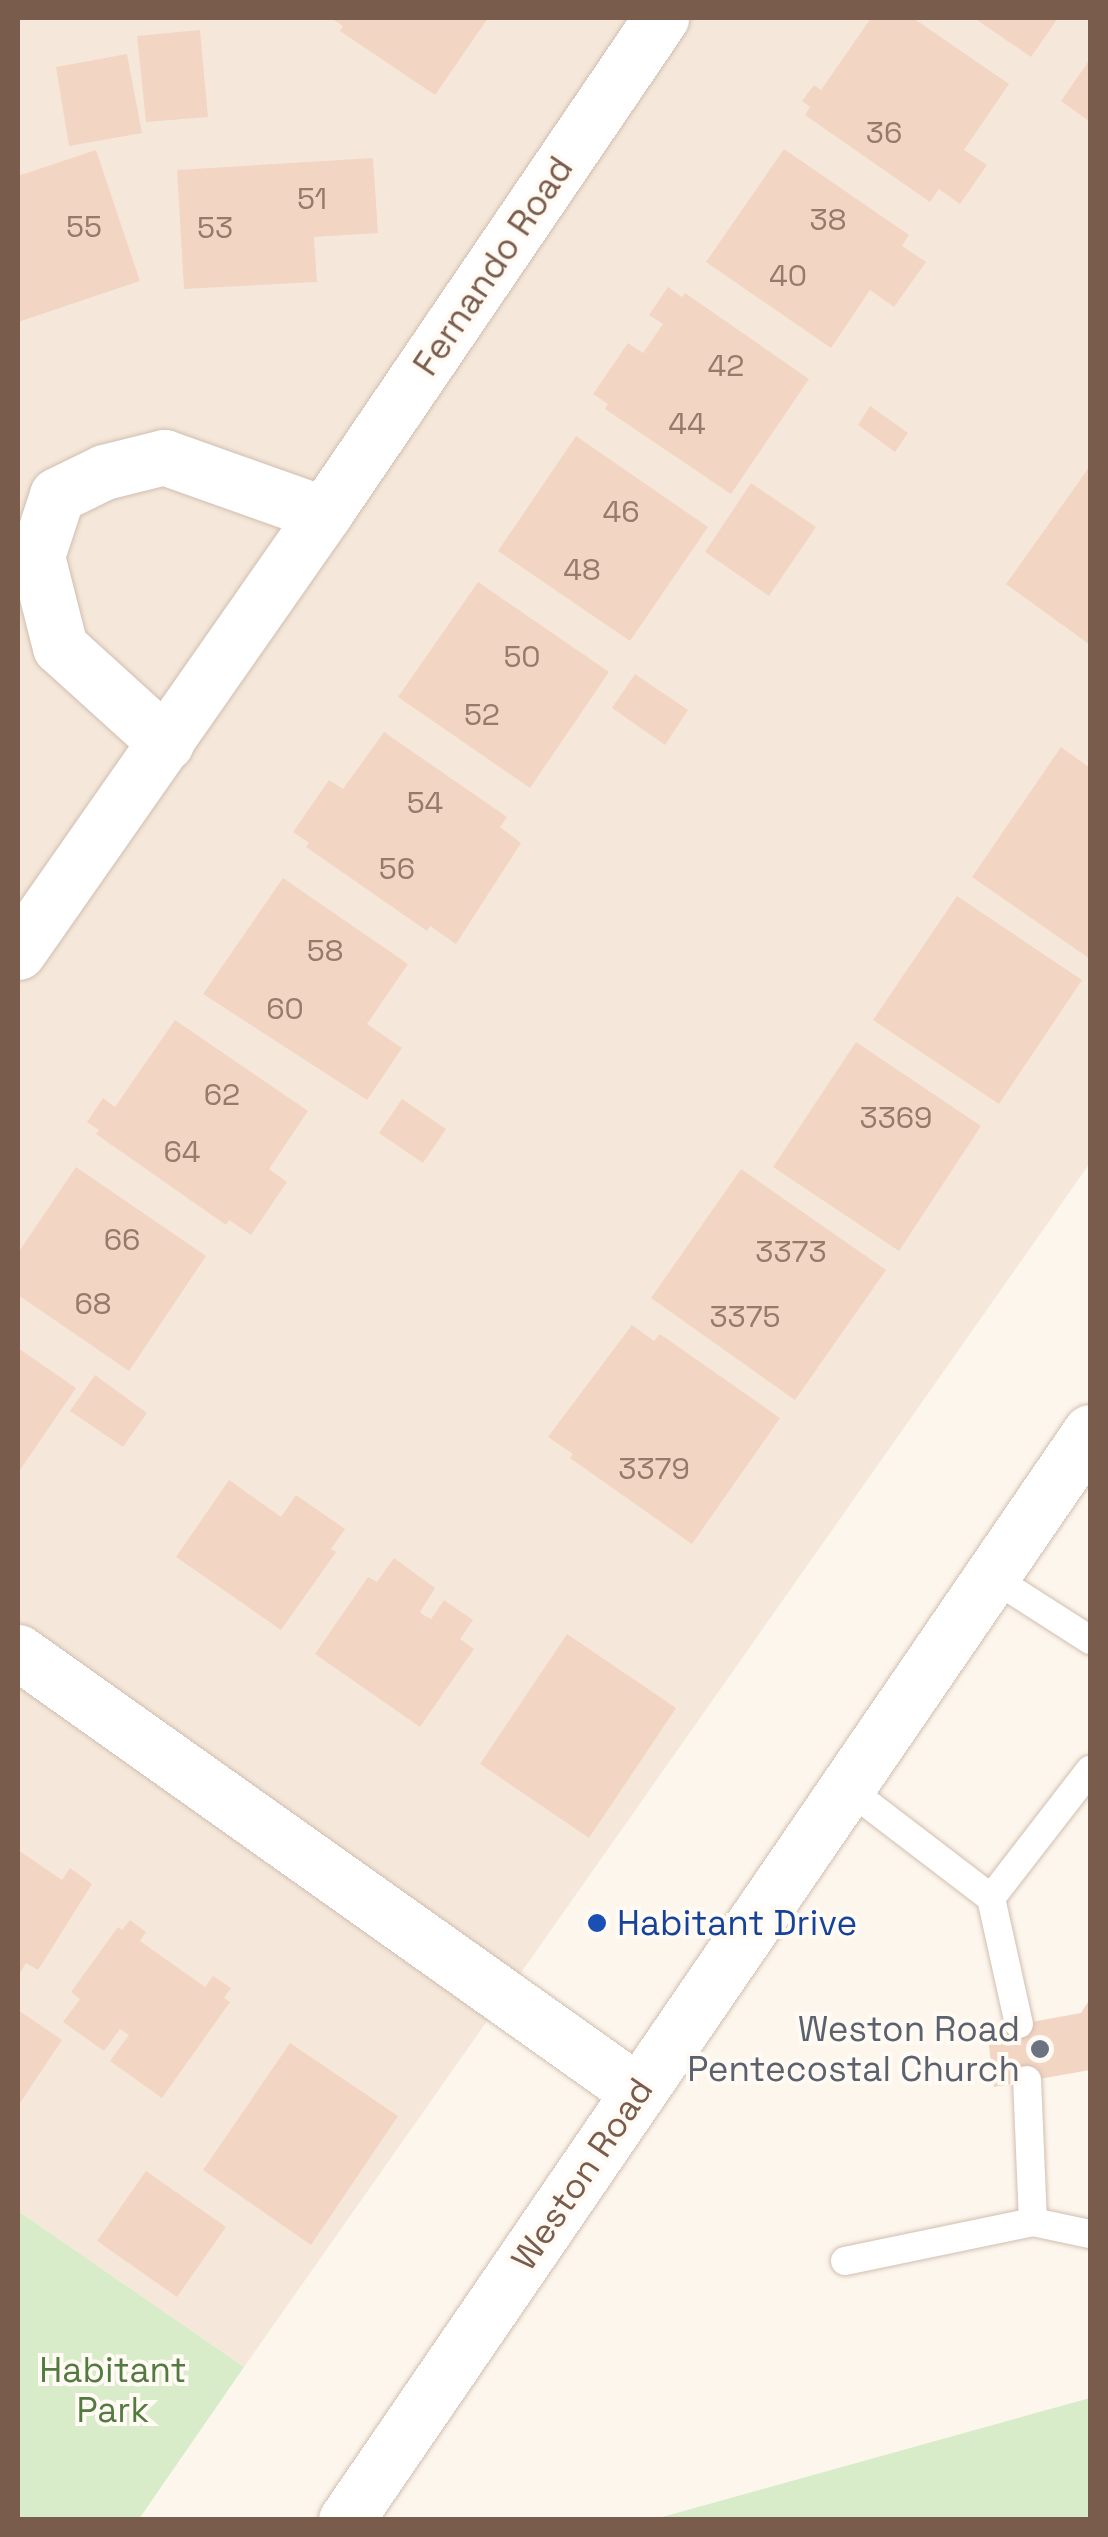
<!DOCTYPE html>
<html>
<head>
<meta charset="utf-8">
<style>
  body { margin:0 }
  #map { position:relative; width:1108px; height:2537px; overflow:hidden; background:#fdf6ec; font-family:"Space Grotesk",sans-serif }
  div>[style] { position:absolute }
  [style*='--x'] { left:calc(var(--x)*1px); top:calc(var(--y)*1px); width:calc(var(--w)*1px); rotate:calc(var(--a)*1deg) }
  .residential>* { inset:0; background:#f5e8da }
  .green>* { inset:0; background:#d8ecc9 }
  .building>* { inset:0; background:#f3d5c3 }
  .roads { filter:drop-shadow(0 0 2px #d1beb0) drop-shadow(0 0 2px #d1beb0) }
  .lane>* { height:28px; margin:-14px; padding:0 14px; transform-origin:14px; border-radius:14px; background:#fff }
  .street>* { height:55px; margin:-27.5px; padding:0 27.5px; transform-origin:27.5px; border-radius:27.5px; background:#fff }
  .secondary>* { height:55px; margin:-27.5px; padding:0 27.5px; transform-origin:27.5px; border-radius:27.5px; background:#fff }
  .dots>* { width:28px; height:28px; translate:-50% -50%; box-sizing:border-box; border:5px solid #fffaf3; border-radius:50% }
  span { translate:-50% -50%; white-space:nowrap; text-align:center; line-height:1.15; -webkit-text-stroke:8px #fffaf3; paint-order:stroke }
  .number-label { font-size:30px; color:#987a6a }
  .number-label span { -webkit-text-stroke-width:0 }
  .street-label { font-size:35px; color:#7a5c4d }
  .transit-label { font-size:35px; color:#164399 }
  .left { translate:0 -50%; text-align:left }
  .worship-label { font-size:35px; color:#5b616d }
  .right { translate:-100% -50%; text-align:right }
  .park-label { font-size:35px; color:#537a41 }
  .frame { position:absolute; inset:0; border:20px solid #7a5c4d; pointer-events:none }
</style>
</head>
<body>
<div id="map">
  <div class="residential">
    <i style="clip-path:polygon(18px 18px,1090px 18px,1090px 1163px,244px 2367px,18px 2211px)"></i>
  </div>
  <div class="green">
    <i style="clip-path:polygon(18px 2211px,244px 2367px,139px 2519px,18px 2519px)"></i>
    <i style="clip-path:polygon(1090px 2398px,1090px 2519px,655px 2519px)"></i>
  </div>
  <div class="building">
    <i style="clip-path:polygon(331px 18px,488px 18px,435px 95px,340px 31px,343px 26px)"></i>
    <i style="clip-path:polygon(871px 18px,913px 18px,1009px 84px,964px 150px,987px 165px,960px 204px,939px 189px,930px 202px,805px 115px,810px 107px,802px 101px,814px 85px,821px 90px)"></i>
    <i style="clip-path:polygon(974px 18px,1058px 18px,1031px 57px)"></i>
    <i style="clip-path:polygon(200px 30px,208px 117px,146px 122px,137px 36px)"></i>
    <i style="clip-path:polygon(127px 54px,142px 133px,69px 146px,56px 67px)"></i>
    <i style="clip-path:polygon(1088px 62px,1090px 64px,1090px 122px,1061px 101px)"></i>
    <i style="clip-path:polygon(784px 149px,909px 235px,902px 246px,926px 262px,894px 307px,870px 290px,831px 348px,706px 262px)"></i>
    <i style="clip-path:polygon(96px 150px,140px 281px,18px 322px,18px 176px)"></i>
    <i style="clip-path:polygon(373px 158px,378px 233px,314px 237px,317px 282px,184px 289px,177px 170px)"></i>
    <i style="clip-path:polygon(668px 287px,682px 297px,685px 293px,809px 379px,731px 494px,605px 409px,608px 404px,593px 394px,628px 343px,643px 353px,663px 324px,649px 315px)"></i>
    <i style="clip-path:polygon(870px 406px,908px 433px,895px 452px,858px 425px)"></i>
    <i style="clip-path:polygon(576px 436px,708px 527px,630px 641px,498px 551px)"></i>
    <i style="clip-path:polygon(1090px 466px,1090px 645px,1006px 584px)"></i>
    <i style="clip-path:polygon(751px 483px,816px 527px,769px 596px,705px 552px)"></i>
    <i style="clip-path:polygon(478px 582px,609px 672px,530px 788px,398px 697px)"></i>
    <i style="clip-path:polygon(635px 674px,688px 710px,665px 745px,612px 708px)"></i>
    <i style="clip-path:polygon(384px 732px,507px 817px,500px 827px,521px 843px,456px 944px,430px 926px,427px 931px,306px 847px,309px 843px,293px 832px,329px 780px,343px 789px)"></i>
    <i style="clip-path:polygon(1061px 747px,1090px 768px,1090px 959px,972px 877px)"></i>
    <i style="clip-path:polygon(283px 878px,408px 964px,367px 1024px,402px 1048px,367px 1100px,203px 994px)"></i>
    <i style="clip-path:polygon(957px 896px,1082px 980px,999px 1104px,873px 1020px)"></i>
    <i style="clip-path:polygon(175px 1020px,308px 1111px,269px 1169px,287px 1182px,251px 1235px,229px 1220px,226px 1225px,96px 1134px,99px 1130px,87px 1122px,103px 1098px,115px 1107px)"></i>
    <i style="clip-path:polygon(856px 1042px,981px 1126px,899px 1251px,773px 1167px)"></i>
    <i style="clip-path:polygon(402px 1099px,446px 1129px,423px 1163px,379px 1133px)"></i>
    <i style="clip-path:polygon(76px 1167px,206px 1256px,129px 1371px,18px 1295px,18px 1253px)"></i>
    <i style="clip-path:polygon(741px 1169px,886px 1270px,795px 1400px,651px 1298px)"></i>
    <i style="clip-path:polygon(632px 1325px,654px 1341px,660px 1334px,780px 1418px,692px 1544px,570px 1458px,573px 1454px,548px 1437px)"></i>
    <i style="clip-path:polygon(18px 1348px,76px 1388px,18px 1473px)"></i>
    <i style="clip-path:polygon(95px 1375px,147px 1413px,123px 1447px,70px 1411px)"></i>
    <i style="clip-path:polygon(229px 1480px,281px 1517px,296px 1495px,345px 1529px,331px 1549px,336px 1552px,281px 1630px,176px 1557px)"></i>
    <i style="clip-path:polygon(394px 1558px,435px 1588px,420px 1612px,422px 1614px,431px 1619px,444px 1600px,473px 1620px,460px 1639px,474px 1649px,420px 1727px,315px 1654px,368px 1577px,377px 1582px)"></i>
    <i style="clip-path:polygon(567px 1634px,676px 1708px,589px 1838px,480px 1764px)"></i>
    <i style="clip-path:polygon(18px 1850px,62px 1880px,70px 1868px,92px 1884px,38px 1970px,26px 1963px,18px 1976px)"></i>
    <i style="clip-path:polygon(130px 1920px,146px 1932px,140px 1941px,205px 1987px,213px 1976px,231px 1988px,224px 1998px,230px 2002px,162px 2098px,110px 2061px,129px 2035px,120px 2029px,104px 2051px,63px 2022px,80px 1999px,71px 1992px,118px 1927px,122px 1930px)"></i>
    <i style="clip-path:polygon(1090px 1999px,1090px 2070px,994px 2087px,987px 2030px,1081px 2013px)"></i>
    <i style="clip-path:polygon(18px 2010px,62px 2040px,18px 2106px)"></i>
    <i style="clip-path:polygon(290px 2043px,398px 2116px,311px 2245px,203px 2170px)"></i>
    <i style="clip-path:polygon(146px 2171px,226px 2227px,177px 2297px,97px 2241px)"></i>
  </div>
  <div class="roads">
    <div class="lane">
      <i style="--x:992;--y:1577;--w:117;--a:32.7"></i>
      <i style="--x:847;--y:1788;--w:181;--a:37.4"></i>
      <i style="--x:991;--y:1898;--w:129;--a:77.5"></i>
      <i style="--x:991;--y:1898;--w:162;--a:-52.3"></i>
      <i style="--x:1033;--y:2222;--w:58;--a:11.9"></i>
      <i style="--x:845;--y:2261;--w:192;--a:-11.7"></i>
      <i style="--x:1033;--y:2222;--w:142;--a:-92.4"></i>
    </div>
    <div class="street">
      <i style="--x:166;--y:743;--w:143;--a:-137.8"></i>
      <i style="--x:60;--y:647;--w:94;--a:-104.2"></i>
      <i style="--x:37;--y:556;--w:64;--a:-71.8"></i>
      <i style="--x:57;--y:495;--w:52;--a:-26.1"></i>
      <i style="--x:104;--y:472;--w:62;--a:-14"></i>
      <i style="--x:164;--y:457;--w:170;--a:19.6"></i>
      <i style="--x:18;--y:952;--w:534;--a:-55.06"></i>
      <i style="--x:324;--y:514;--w:600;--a:-55.81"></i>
      <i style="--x:18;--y:1652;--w:760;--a:35.36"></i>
    </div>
    <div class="secondary">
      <i style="--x:346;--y:2520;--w:1318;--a:-55.63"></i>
    </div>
  </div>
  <div class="dots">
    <i style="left:597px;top:1923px;background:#1a4fb4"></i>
    <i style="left:1040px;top:2049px;background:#6b7280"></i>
  </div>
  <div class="number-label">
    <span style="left:884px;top:133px">36</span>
    <span style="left:312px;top:199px">51</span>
    <span style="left:828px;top:220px">38</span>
    <span style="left:84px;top:227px">55</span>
    <span style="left:215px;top:228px">53</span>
    <span style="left:788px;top:276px">40</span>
    <span style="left:726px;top:366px">42</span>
    <span style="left:687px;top:424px">44</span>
    <span style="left:621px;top:512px">46</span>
    <span style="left:582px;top:570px">48</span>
    <span style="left:522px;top:657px">50</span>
    <span style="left:482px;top:715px">52</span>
    <span style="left:425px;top:803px">54</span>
    <span style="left:397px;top:869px">56</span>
    <span style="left:325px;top:951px">58</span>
    <span style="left:285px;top:1009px">60</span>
    <span style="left:222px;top:1095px">62</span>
    <span style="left:896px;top:1118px">3369</span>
    <span style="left:182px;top:1152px">64</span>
    <span style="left:122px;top:1240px">66</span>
    <span style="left:791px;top:1252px">3373</span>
    <span style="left:93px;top:1304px">68</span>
    <span style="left:745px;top:1317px">3375</span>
    <span style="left:654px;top:1469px">3379</span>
  </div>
  <div class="street-label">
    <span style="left:493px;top:266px;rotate:-56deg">Fernando Road</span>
    <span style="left:582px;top:2174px;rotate:-56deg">Weston Road</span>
  </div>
  <div class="transit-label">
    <span class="left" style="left:617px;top:1923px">Habitant Drive</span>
  </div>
  <div class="worship-label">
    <span class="right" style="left:1020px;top:2049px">Weston Road<br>Pentecostal Church</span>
  </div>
  <div class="park-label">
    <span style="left:113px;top:2390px">Habitant<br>Park</span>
  </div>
  <div class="frame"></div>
</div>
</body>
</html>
